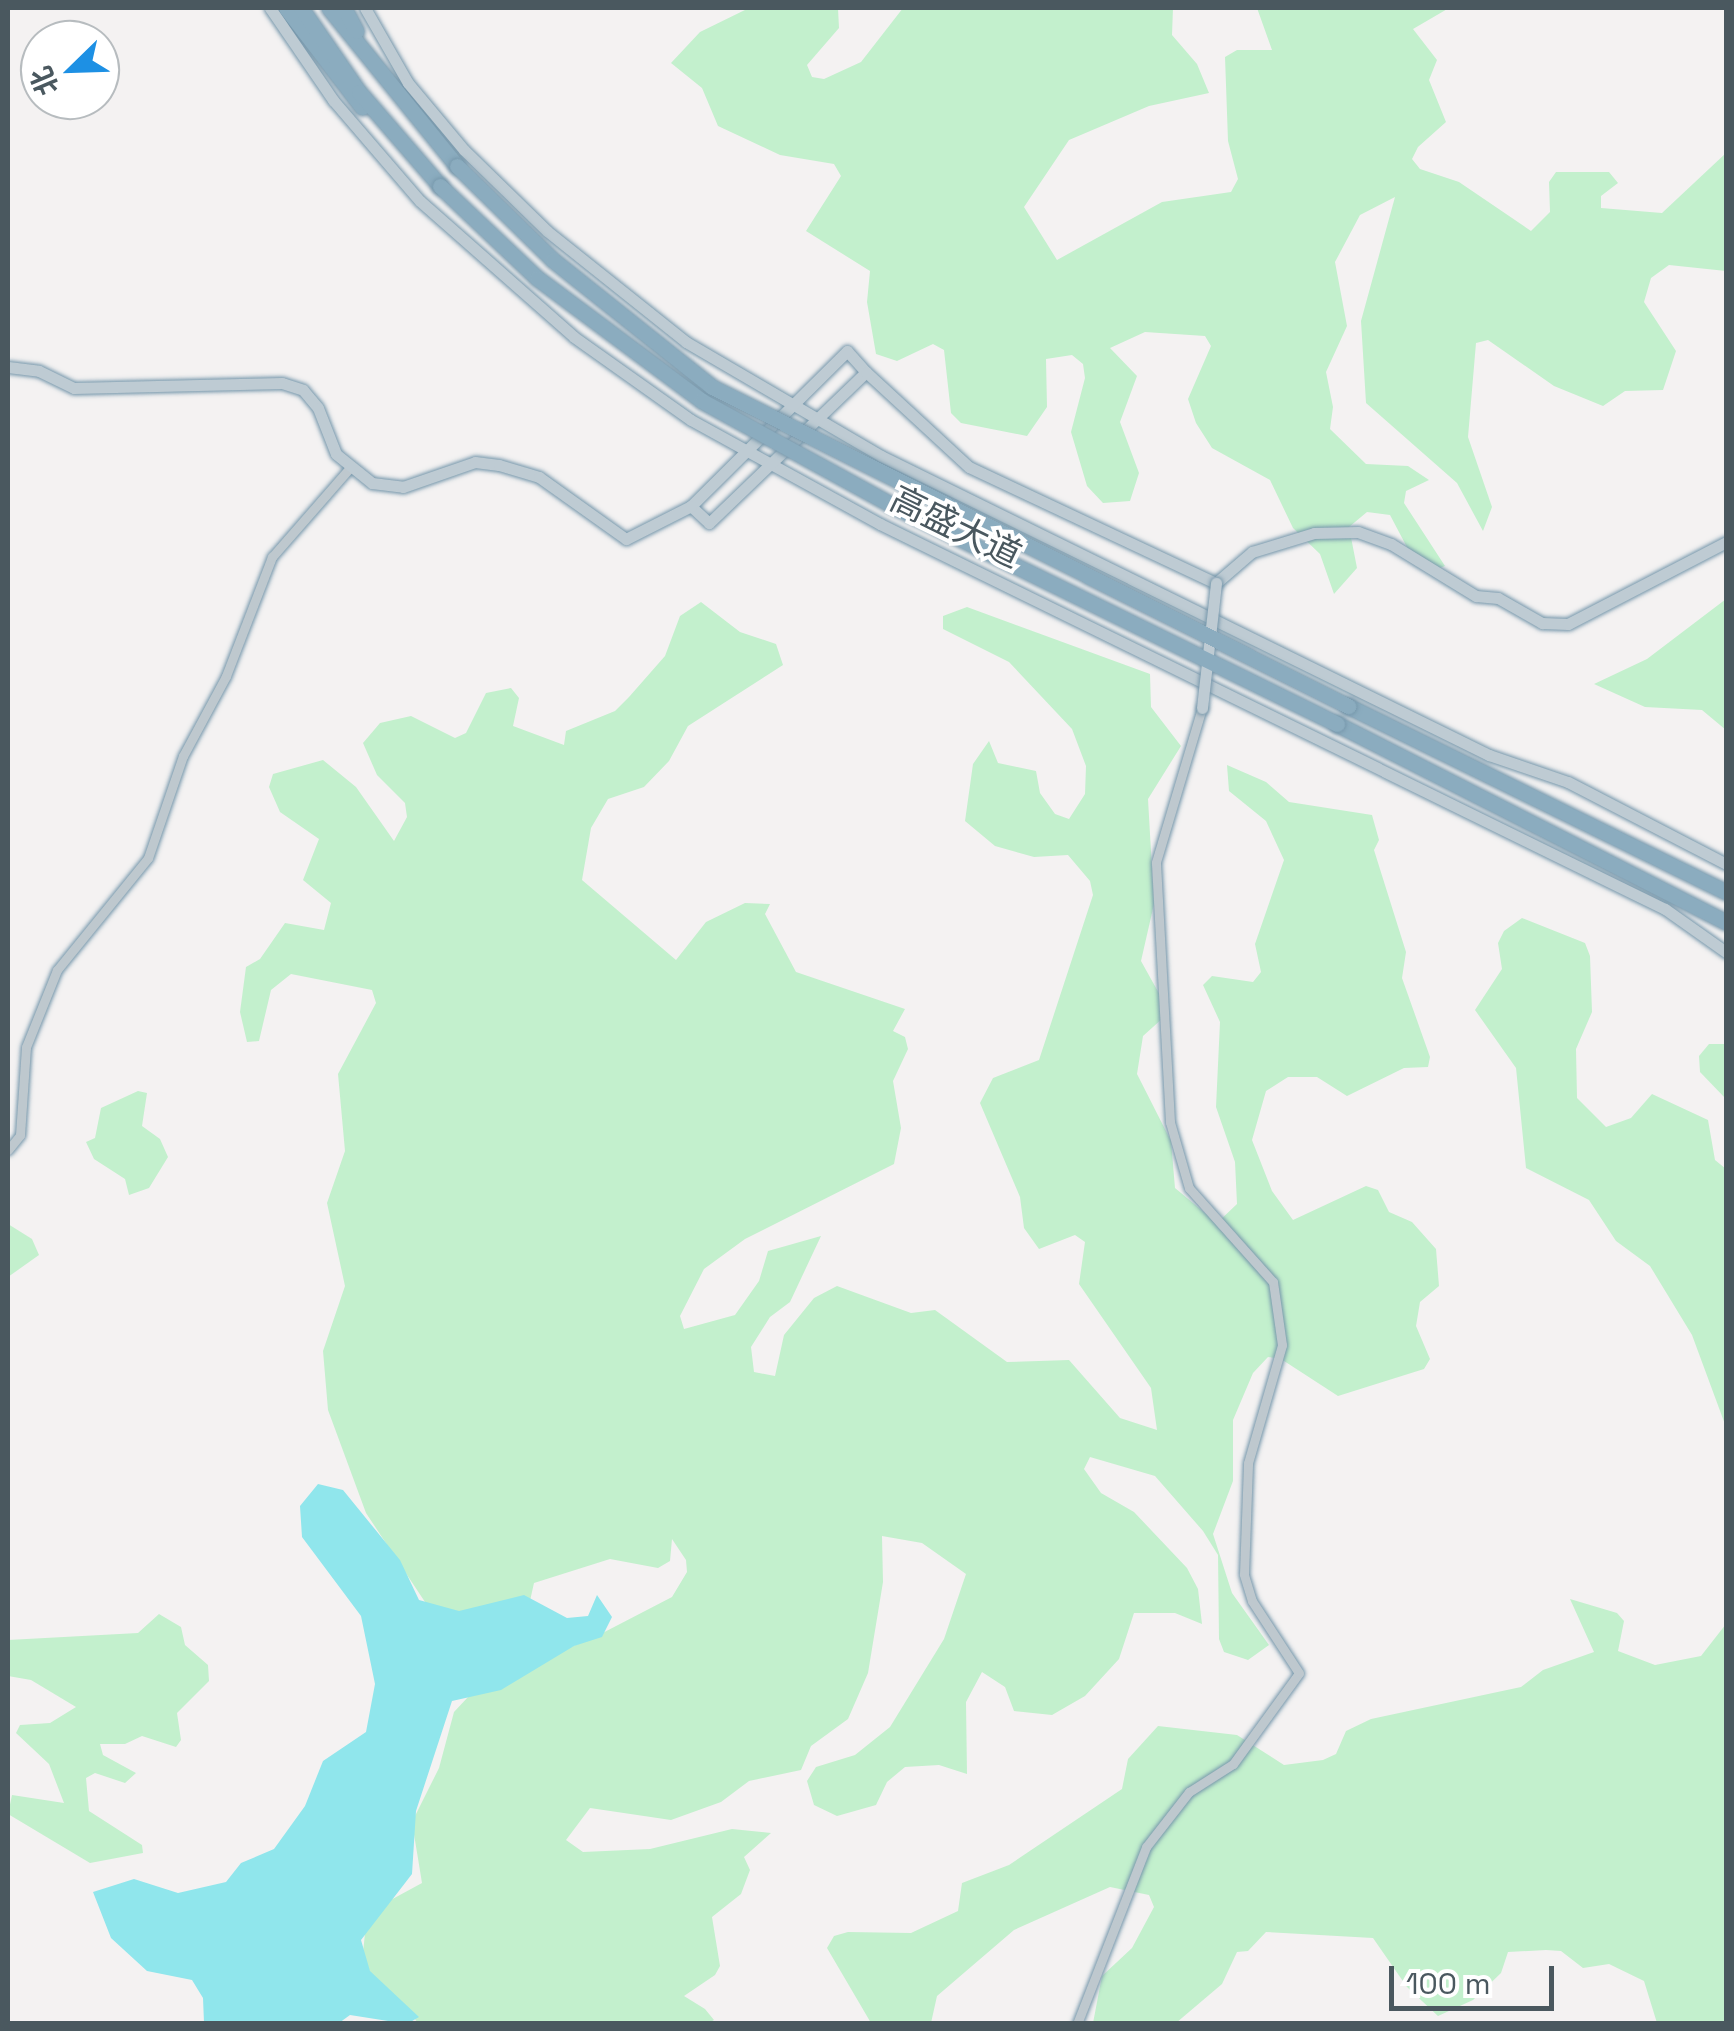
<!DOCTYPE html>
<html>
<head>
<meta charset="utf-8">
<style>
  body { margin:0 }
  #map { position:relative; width:1734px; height:2031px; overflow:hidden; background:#f4f2f2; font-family:"Space Grotesk","Noto Sans SC",sans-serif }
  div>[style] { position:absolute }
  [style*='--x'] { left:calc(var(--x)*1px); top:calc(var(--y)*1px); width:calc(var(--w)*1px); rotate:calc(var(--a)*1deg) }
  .green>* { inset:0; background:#c3f0cd }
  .water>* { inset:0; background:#90e6ec }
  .roads { filter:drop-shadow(0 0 2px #7697ab) drop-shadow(0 0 2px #7697ab) }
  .street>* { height:9px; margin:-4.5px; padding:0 4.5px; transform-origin:4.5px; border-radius:4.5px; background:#bec8ce }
  .secondary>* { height:11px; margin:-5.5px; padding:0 5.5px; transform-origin:5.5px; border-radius:5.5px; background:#becbd3 }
  .highway>* { height:15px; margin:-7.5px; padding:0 7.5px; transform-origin:7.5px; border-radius:7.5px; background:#8bacbf }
  .bridges { filter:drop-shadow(0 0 2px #7697ab) drop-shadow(0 0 2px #7697ab) }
  .secondary-bridge>* { height:11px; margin:-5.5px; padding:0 5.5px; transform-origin:5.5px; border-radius:5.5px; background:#becbd3 }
  .highway-bridge>* { height:15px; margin:-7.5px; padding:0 7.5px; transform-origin:7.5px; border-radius:7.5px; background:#8bacbf }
  span { translate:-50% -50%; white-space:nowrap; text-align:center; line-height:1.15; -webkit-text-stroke:8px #fff; paint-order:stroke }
  .street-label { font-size:35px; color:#4a585f }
  .frame { position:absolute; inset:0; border:10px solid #4a585f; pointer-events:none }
  .north { position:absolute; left:20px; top:20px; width:100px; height:100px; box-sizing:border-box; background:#fff; border:2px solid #b7bcbf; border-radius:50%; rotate:247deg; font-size:28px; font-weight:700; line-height:40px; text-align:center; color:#4a585f }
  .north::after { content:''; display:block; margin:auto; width:35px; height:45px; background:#1d90e4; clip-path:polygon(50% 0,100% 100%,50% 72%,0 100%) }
  .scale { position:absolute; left:1389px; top:1966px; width:165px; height:45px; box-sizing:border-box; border:5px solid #4a585f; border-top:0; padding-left:12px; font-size:30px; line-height:35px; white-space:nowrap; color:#4a585f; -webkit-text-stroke:8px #fff; paint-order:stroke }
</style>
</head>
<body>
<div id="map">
  <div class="green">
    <i style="clip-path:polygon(749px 8px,838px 8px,839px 28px,807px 65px,812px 77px,824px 79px,861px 62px,903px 8px,1173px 8px,1172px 35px,1197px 64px,1209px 93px,1149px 106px,1069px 140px,1024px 207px,1057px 260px,1162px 202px,1231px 192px,1238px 179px,1228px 141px,1225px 57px,1237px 50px,1272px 50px,1257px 8px,1449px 8px,1413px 29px,1437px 60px,1429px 80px,1446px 122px,1418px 147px,1412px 159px,1420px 169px,1459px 182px,1531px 231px,1550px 212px,1549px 182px,1556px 172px,1609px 172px,1618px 183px,1601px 196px,1601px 208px,1662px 213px,1726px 153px,1726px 271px,1669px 265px,1651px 278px,1644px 302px,1676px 351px,1663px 390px,1625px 391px,1603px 406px,1554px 386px,1488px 340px,1476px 343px,1468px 437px,1492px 507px,1483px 531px,1457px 483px,1366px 403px,1361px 321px,1395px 197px,1360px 215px,1335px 262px,1347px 326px,1326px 372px,1333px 407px,1330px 429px,1366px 464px,1408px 466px,1429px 480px,1406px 491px,1404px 503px,1445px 566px,1432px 571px,1409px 551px,1390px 515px,1367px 512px,1349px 527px,1357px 568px,1334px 594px,1320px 554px,1293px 528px,1270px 480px,1212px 448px,1196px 423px,1188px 399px,1211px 346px,1205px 336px,1145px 332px,1110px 348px,1137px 376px,1120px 422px,1139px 473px,1130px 501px,1103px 503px,1087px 486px,1071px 432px,1085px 378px,1083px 364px,1072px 355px,1046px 359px,1047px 407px,1027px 436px,961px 423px,951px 413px,944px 350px,933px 344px,897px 361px,876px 354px,867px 302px,870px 271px,806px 231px,841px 176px,834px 164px,780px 155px,718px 126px,702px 88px,671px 63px,700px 32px)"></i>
    <i style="clip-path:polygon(1726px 599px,1726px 730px,1702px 710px,1645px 707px,1594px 684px,1647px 659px)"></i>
    <i style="clip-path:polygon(701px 602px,740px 632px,776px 644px,783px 665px,688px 726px,669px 761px,644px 787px,608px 799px,591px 828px,582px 880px,676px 960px,706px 922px,745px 903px,770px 904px,765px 914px,796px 972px,905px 1009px,893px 1031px,905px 1037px,908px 1049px,893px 1081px,901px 1128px,894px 1164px,745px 1239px,704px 1269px,680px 1316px,684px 1329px,735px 1315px,759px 1281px,768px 1251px,821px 1236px,790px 1302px,770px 1317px,751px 1347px,754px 1372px,775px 1376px,784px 1335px,814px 1298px,837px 1286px,911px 1313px,935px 1310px,1007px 1362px,1069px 1360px,1120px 1418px,1157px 1430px,1151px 1388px,1079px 1284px,1085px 1242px,1075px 1235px,1039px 1249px,1024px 1228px,1020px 1197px,980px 1103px,993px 1078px,1039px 1060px,1093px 895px,1090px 881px,1068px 855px,1034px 857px,995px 846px,965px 821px,973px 764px,989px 741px,998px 763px,1036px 771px,1040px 793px,1055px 814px,1069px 819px,1085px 794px,1086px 766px,1072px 729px,1009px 662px,943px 629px,943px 616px,967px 607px,1150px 674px,1151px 707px,1181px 746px,1148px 799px,1154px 904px,1141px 961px,1166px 1006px,1163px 1018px,1143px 1036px,1137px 1074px,1171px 1141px,1175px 1188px,1217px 1223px,1237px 1204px,1235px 1162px,1216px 1107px,1220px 1022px,1203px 985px,1212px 976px,1253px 982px,1261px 972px,1255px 944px,1284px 860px,1266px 821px,1229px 791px,1227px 765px,1266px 782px,1289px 802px,1372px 815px,1379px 840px,1374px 850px,1406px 952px,1402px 978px,1430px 1057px,1428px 1067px,1404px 1068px,1347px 1096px,1317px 1077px,1288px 1077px,1266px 1091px,1252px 1140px,1272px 1191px,1293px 1220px,1366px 1186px,1378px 1190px,1389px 1212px,1412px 1222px,1436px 1249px,1439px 1286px,1420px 1302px,1416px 1326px,1430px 1359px,1424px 1369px,1338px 1396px,1281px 1359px,1268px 1357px,1253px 1373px,1233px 1420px,1233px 1481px,1213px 1534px,1232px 1593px,1269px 1645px,1248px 1660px,1224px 1652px,1219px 1639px,1218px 1555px,1203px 1531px,1155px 1476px,1090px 1457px,1084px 1469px,1101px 1493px,1134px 1512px,1187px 1568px,1198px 1589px,1202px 1624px,1175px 1613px,1134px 1613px,1119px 1659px,1085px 1696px,1052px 1715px,1014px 1711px,1005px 1687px,982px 1672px,966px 1702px,967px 1774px,939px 1765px,905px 1767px,887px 1782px,876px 1805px,837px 1816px,814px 1805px,807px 1781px,816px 1767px,855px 1755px,890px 1727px,944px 1639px,966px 1574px,922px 1543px,882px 1536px,883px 1582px,868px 1673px,848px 1719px,811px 1746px,801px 1770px,749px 1781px,721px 1802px,671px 1820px,590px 1808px,566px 1840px,583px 1852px,650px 1849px,732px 1829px,771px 1833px,744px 1857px,750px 1870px,741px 1894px,712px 1917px,720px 1966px,715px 1975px,684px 1996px,705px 2009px,714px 2020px,709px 2023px,418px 2023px,402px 2002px,376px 1989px,363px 1953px,365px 1933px,387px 1902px,422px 1883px,412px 1822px,439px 1768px,454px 1712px,483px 1681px,591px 1639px,672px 1597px,687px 1572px,686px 1560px,672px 1539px,670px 1561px,658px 1568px,610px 1559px,534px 1583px,523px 1632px,427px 1605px,366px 1513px,328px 1410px,323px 1351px,345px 1286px,327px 1203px,345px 1151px,338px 1074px,376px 1003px,372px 990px,291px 974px,271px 990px,259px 1041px,247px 1042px,240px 1012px,246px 967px,260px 959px,285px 923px,324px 930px,331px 903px,303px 880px,319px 839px,280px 812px,269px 787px,273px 774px,323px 760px,356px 787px,394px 841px,407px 817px,405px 803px,377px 775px,363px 743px,380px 723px,411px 716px,455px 738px,466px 733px,486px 693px,511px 688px,519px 698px,513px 726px,564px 745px,566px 731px,615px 711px,629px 697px,665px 656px,680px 616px)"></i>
    <i style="clip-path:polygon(1522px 918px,1585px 943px,1590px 956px,1592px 1012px,1576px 1049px,1577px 1098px,1606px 1127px,1631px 1118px,1652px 1094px,1708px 1120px,1715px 1160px,1726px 1169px,1726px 1427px,1692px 1335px,1650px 1266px,1616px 1241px,1589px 1200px,1526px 1168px,1516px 1068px,1475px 1010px,1502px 969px,1498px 943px,1504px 931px)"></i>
    <i style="clip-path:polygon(1709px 1044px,1726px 1044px,1726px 1099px,1700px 1072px,1699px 1056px)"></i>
    <i style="clip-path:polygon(138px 1091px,147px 1093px,142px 1126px,160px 1139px,168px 1157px,149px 1188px,129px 1195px,125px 1179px,94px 1159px,86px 1142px,95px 1138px,101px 1108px)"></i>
    <i style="clip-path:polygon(8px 1224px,32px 1239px,39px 1255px,8px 1277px)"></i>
    <i style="clip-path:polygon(1570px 1599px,1617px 1613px,1624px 1621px,1618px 1651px,1655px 1665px,1701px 1656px,1726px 1624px,1726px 2023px,1657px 2023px,1644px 1981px,1609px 1964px,1583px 1968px,1561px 1951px,1546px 1950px,1508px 1952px,1501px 1973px,1473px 2000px,1438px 2016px,1407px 1987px,1373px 1938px,1266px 1932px,1248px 1951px,1237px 1952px,1222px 1984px,1176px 2023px,1093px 2023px,1102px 1976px,1132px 1948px,1154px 1907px,1149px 1895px,1110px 1887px,1014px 1930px,937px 1996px,931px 2023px,871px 2023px,827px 1948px,834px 1936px,848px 1932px,911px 1933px,958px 1911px,962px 1883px,1009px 1865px,1122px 1789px,1128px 1759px,1158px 1726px,1237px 1735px,1284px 1765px,1323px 1760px,1336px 1754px,1346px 1731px,1371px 1719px,1521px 1687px,1543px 1670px,1594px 1652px)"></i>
    <i style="clip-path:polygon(159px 1614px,181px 1627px,185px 1645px,208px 1665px,209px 1681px,177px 1713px,181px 1740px,176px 1747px,142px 1736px,125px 1744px,100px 1744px,103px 1755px,136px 1773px,125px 1783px,95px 1773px,86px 1778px,89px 1811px,142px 1845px,143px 1853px,90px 1863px,8px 1814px,12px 1795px,64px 1803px,49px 1764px,16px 1733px,20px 1725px,50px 1723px,76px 1707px,31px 1680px,8px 1676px,8px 1640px,138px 1633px)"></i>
  </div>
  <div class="water">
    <i style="clip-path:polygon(318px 1484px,343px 1490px,400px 1560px,419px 1600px,459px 1611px,524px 1595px,567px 1618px,588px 1616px,597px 1595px,612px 1617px,602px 1637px,574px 1646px,501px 1690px,452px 1701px,416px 1811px,412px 1874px,361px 1940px,370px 1971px,419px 2017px,407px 2024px,350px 2015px,339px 2023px,204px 2023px,203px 1998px,192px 1980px,147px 1971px,111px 1938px,93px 1892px,134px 1879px,178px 1893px,226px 1882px,241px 1863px,274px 1849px,305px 1806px,323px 1761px,366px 1732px,375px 1684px,361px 1616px,302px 1537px,300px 1506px)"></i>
  </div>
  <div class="roads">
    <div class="street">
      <i style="--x:8;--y:1150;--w:19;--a:-51"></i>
      <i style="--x:20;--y:1135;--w:88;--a:-86.1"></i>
      <i style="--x:26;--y:1047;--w:83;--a:-68.1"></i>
      <i style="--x:57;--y:970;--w:144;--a:-50.9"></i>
      <i style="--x:148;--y:858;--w:108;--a:-71.1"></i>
      <i style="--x:183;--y:756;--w:91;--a:-61.7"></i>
      <i style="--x:226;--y:676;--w:128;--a:-68.9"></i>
      <i style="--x:272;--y:557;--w:116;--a:-48.9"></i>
      <i style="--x:1077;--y:2024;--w:190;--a:-68.7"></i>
      <i style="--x:1146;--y:1847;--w:70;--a:-52"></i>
      <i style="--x:1189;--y:1792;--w:52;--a:-32.5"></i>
      <i style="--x:1233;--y:1764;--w:112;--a:-54"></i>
      <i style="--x:1299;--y:1673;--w:86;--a:-123.1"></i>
      <i style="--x:1252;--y:1601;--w:28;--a:-107"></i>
      <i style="--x:1244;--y:1574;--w:111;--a:-87.9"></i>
      <i style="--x:1248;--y:1463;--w:123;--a:-73.9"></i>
      <i style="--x:1282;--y:1345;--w:64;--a:-98.1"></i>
      <i style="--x:1273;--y:1282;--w:126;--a:-131.8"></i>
      <i style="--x:1189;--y:1188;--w:69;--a:-106.1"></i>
      <i style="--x:1170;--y:1122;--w:260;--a:-93.1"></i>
      <i style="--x:1156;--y:862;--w:161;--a:-73.4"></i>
    </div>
    <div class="secondary">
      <i style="--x:270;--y:8;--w:112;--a:55.6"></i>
      <i style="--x:333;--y:100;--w:133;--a:49.3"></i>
      <i style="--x:420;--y:201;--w:205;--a:41.4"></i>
      <i style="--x:574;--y:337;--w:143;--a:35.4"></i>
      <i style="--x:691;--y:420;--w:216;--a:28.8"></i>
      <i style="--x:880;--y:524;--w:874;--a:26.13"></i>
      <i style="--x:1665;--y:909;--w:75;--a:35.2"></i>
      <i style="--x:365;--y:8;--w:86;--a:60.2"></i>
      <i style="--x:408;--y:83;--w:87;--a:50.1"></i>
      <i style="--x:464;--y:150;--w:116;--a:44.3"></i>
      <i style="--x:547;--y:231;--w:178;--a:38.6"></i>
      <i style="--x:686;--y:342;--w:226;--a:30.3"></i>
      <i style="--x:881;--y:456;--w:678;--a:26.19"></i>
      <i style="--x:1489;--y:755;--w:83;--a:18.9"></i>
      <i style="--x:1568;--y:782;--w:178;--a:27.4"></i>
      <i style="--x:847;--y:351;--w:28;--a:48"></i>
      <i style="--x:866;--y:372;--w:218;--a:136.1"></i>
      <i style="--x:709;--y:523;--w:25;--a:-137"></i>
      <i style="--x:691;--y:506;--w:220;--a:-44.8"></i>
      <i style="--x:8;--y:367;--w:31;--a:7"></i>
      <i style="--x:39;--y:371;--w:39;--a:26"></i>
      <i style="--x:74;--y:388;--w:208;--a:-1.4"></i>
      <i style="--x:282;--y:383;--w:22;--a:18"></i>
      <i style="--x:303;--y:390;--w:23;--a:50"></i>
      <i style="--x:318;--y:408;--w:49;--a:68.6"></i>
      <i style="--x:336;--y:454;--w:46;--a:38.9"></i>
      <i style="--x:372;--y:483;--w:31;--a:7"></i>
      <i style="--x:403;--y:487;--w:76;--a:-19.1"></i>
      <i style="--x:475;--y:462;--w:24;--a:7"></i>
      <i style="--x:499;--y:465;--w:42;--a:16.7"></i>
      <i style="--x:539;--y:477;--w:107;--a:35.5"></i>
      <i style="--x:626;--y:539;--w:73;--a:-26.9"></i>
      <i style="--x:866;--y:372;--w:140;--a:42.7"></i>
      <i style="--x:969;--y:467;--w:273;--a:25.2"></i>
      <i style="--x:1216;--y:583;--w:48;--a:-40.7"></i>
      <i style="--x:1252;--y:552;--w:65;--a:-17"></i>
      <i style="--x:1314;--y:533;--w:44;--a:-1.3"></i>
      <i style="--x:1358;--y:532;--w:35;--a:20"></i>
      <i style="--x:1391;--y:544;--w:100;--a:31.5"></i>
      <i style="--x:1476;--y:596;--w:22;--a:5"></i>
      <i style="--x:1498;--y:598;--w:51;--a:29.6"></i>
      <i style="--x:1542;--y:623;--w:26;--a:2"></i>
      <i style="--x:1568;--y:624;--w:178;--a:-27.4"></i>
    </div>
    <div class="highway">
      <i style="--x:286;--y:8;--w:125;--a:52.5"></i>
      <i style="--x:301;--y:8;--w:102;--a:55.4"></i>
      <i style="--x:359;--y:92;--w:124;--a:49.2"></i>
      <i style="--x:329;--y:8;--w:203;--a:51"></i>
      <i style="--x:344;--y:8;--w:26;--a:62"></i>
      <i style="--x:1348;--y:706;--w:421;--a:26.2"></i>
      <i style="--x:1337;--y:724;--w:436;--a:27"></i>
    </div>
  </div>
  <div class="bridges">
    <div class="secondary-bridge">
      <i style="--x:1202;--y:708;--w:126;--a:-83.6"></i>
    </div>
    <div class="highway-bridge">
      <i style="--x:457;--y:166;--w:134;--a:44.4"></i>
      <i style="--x:553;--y:260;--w:203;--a:38.6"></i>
      <i style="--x:712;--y:387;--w:712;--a:26.64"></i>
      <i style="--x:440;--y:186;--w:134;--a:43.5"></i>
      <i style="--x:537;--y:278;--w:206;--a:36.7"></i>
      <i style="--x:702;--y:401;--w:217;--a:28.7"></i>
      <i style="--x:892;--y:505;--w:496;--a:26.2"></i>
    </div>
  </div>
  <div class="street-label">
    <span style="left:956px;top:527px;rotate:26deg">高盛大道</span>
  </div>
  <div class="frame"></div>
  <div class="north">北</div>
  <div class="scale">100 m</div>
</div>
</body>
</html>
